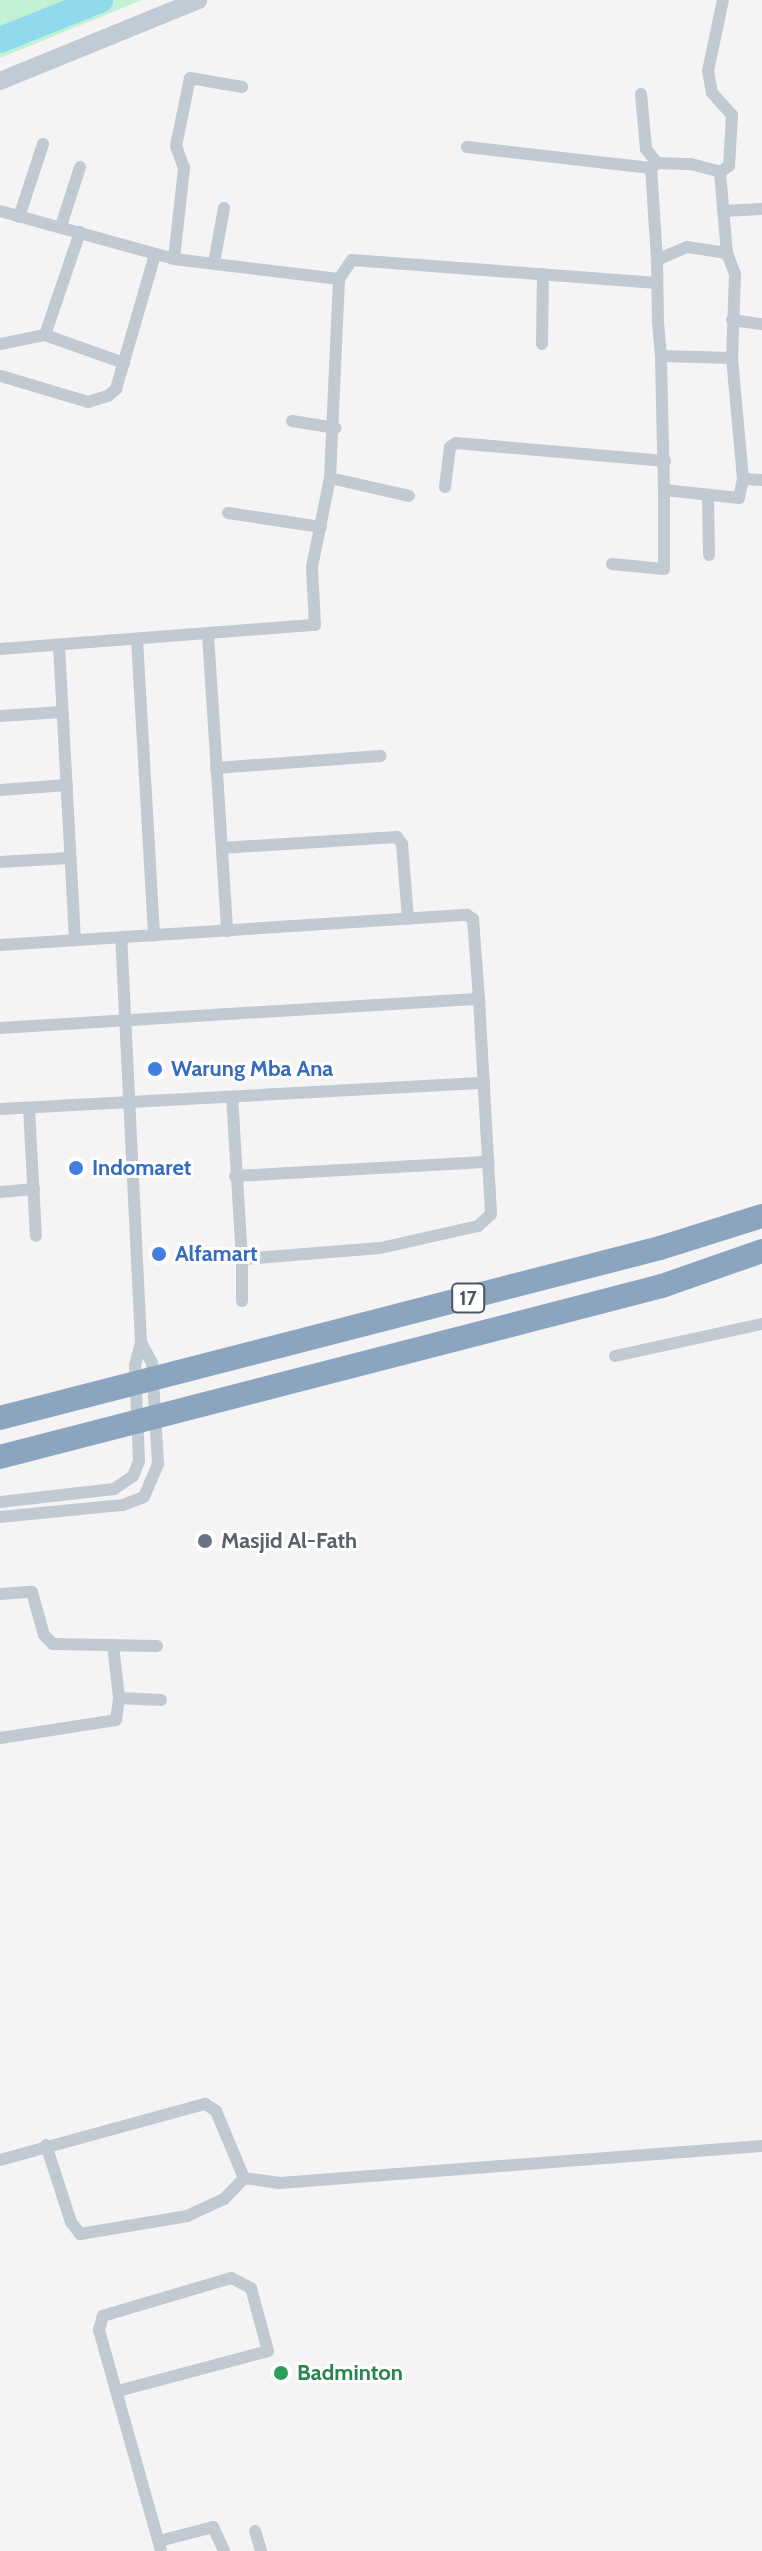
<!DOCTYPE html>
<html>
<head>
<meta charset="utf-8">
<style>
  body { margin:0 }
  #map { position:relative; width:762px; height:2551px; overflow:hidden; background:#f5f3f3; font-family:Cabin,sans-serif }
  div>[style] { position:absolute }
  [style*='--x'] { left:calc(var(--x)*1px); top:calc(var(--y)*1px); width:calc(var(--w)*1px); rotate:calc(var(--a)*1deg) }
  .green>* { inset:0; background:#c3f1d5 }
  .river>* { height:26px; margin:-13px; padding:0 13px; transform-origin:13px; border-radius:13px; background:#90daee }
  .minor>* { height:12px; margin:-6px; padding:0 6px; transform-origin:6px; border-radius:6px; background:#c1cad2 }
  .secondary>* { height:18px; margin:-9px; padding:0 9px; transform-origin:9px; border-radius:9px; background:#c1cbd6 }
  .motorway>* { height:24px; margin:-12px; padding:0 12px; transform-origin:12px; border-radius:12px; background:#8ba5c1 }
  .dots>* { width:22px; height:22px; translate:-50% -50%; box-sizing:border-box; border:4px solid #fff; border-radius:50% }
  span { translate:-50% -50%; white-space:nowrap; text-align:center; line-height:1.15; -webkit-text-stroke:6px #fff; paint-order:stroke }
  .shield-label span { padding:2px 6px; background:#fff; border:2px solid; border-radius:6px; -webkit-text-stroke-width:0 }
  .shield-label { font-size:20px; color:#4a5661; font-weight:700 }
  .shop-label { font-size:22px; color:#366cbe; font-weight:700 }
  .left { translate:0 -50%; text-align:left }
  .worship-label { font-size:22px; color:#5b616d; font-weight:700 }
  .leisure-label { font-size:22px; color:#27864d; font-weight:700 }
</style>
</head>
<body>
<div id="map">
  <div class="green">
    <i style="clip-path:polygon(0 0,142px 0,0 58px)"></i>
  </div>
  <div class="river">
    <i style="--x:0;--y:40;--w:108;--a:-21.8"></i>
  </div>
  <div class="minor">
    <i style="--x:641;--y:94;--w:55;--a:84.8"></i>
    <i style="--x:646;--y:149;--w:18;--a:52"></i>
    <i style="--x:467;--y:147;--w:185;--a:6.5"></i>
    <i style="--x:720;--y:172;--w:11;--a:-34"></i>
    <i style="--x:729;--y:166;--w:51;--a:-86.6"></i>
    <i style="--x:732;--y:115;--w:30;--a:-132"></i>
    <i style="--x:712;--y:93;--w:22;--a:-100"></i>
    <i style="--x:708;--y:71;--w:73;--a:-78.1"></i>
    <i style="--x:0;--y:211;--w:180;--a:15.4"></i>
    <i style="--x:174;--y:259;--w:166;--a:6.9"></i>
    <i style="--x:723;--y:211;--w:39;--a:-3"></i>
    <i style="--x:19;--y:217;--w:77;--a:-71.8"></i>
    <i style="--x:61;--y:226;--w:62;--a:-72.1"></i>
    <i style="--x:727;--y:253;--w:40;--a:-171.5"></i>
    <i style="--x:687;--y:247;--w:33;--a:157"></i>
    <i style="--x:657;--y:260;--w:62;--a:89.1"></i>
    <i style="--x:658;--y:322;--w:34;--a:85"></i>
    <i style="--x:661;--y:356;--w:71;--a:1.6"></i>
    <i style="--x:174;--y:259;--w:92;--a:-83.7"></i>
    <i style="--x:184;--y:168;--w:23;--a:-110"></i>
    <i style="--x:176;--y:146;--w:69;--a:-78.4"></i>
    <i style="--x:190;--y:78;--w:53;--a:9.8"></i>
    <i style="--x:657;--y:260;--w:92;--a:-93.7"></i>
    <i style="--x:651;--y:168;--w:8;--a:-40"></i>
    <i style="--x:657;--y:163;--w:34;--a:2"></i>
    <i style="--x:691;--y:164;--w:30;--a:15"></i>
    <i style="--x:720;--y:172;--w:81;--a:85.1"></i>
    <i style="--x:727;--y:253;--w:22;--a:69"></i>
    <i style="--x:735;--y:274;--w:84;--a:92"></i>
    <i style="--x:732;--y:358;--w:121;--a:84.8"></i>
    <i style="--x:743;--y:479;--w:19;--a:102"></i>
    <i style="--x:739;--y:498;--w:75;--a:-173.9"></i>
    <i style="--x:664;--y:490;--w:134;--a:-91.3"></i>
    <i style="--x:214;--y:263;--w:56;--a:-79.7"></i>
    <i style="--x:732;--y:320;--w:30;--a:8"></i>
    <i style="--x:45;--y:335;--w:84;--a:19.5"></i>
    <i style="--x:0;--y:344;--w:46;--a:-11.3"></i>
    <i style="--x:45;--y:335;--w:109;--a:-71.2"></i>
    <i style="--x:542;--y:344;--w:70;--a:-89.2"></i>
    <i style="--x:1;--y:376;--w:91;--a:16.6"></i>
    <i style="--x:88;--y:402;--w:21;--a:-17"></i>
    <i style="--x:108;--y:396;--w:11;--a:-41"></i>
    <i style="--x:116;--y:389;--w:140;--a:-73.8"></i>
    <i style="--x:292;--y:421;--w:44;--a:9.2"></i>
    <i style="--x:330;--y:478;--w:81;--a:12.8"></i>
    <i style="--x:743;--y:479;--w:19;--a:3"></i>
    <i style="--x:445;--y:487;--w:40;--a:-82.9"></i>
    <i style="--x:450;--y:447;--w:7;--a:-34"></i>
    <i style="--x:456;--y:443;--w:210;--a:4.9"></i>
    <i style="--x:708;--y:496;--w:59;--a:89"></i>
    <i style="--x:228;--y:513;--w:94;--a:8.6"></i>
    <i style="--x:612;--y:564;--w:52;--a:5.5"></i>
    <i style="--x:664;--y:569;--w:79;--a:-90"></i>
    <i style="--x:208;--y:634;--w:298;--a:86.3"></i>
    <i style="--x:137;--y:639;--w:297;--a:86.7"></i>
    <i style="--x:59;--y:645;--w:296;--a:86.9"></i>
    <i style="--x:0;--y:649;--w:316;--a:-4.4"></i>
    <i style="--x:315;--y:625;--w:58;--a:-93"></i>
    <i style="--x:312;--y:567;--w:91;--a:-78.6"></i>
    <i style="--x:330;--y:478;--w:199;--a:-87.4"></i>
    <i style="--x:339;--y:279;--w:23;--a:-56"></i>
    <i style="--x:352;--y:260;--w:306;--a:4.3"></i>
    <i style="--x:0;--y:716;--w:62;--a:-3.7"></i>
    <i style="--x:216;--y:768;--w:165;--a:-4.2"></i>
    <i style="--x:0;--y:790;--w:67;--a:-4.3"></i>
    <i style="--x:222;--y:848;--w:175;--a:-3.6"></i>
    <i style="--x:397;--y:837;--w:9;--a:54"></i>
    <i style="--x:402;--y:844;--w:75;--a:85.4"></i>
    <i style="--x:0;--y:862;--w:70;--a:-3.3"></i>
    <i style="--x:0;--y:945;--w:468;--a:-3.7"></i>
    <i style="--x:467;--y:915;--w:7;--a:34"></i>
    <i style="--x:473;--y:919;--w:80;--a:85.7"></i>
    <i style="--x:0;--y:1028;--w:480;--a:-3.5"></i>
    <i style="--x:479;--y:999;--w:215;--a:86.8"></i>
    <i style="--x:491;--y:1214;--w:18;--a:137"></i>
    <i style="--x:478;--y:1226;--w:100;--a:167.3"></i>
    <i style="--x:380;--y:1248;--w:138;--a:175.4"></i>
    <i style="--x:242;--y:1259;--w:162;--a:-93.5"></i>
    <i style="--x:29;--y:1108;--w:128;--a:86.9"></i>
    <i style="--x:0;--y:1109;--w:485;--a:-3.1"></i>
    <i style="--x:235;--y:1176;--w:254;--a:-3.2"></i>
    <i style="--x:0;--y:1192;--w:34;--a:-5"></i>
    <i style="--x:242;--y:1259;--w:42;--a:90"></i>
    <i style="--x:615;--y:1356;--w:150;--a:-12.3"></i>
    <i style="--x:0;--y:1502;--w:115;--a:-6.5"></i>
    <i style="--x:114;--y:1489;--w:23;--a:-34"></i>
    <i style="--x:133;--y:1476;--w:16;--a:-68"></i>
    <i style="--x:139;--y:1461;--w:96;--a:-92.4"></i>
    <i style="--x:135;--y:1365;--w:24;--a:-75"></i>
    <i style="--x:141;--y:1342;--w:404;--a:-92.8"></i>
    <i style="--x:0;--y:1517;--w:124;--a:-5.6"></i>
    <i style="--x:123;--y:1505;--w:22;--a:-21"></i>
    <i style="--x:144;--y:1497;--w:36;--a:-67"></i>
    <i style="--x:158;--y:1464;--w:101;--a:-93.4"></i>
    <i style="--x:152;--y:1363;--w:24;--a:-118"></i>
    <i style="--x:0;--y:1594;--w:32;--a:-4"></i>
    <i style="--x:32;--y:1592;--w:45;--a:74.4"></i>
    <i style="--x:44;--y:1635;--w:13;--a:45"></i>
    <i style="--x:53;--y:1644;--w:104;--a:1.1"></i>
    <i style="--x:113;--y:1645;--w:53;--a:83.5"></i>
    <i style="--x:119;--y:1698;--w:42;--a:2.7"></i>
    <i style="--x:0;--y:1738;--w:117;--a:-8.8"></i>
    <i style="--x:116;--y:1720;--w:22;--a:-82"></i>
    <i style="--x:46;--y:2145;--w:81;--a:72"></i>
    <i style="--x:71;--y:2222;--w:15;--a:53"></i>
    <i style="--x:80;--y:2234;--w:109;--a:-9.5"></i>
    <i style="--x:187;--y:2216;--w:41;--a:-24.7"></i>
    <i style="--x:224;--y:2199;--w:29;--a:-46"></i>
    <i style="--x:0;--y:2160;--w:213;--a:-15.3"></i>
    <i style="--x:205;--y:2104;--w:13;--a:32"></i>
    <i style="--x:216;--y:2111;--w:73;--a:67.3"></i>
    <i style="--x:244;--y:2178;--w:36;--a:8"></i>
    <i style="--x:280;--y:2183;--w:483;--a:-4.4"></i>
    <i style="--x:118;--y:2391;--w:155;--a:-14.9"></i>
    <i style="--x:268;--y:2351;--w:65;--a:-105.1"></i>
    <i style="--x:251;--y:2288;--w:22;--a:-153"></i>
    <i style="--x:231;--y:2278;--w:134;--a:163.5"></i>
    <i style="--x:103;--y:2316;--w:15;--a:106"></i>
    <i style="--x:99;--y:2330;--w:230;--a:74.3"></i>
    <i style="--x:255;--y:2531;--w:21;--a:73"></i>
    <i style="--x:159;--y:2541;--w:56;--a:-14.5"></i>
    <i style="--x:213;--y:2527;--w:26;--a:65"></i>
  </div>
  <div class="secondary">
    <i style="--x:0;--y:81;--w:214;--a:-22.2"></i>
  </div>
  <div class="motorway">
    <i style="--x:0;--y:1418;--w:682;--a:-14.44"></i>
    <i style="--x:660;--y:1248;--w:107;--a:-17.4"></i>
    <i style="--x:0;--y:1457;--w:684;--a:-14.48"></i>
    <i style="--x:662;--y:1286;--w:106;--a:-19.3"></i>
  </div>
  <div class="dots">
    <i style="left:155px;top:1069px;background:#3f7fe0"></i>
    <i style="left:76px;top:1168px;background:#3f7fe0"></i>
    <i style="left:159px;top:1254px;background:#3f7fe0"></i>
    <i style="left:205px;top:1541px;background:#6b7280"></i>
    <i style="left:281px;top:2373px;background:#2e9e5b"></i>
  </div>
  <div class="shield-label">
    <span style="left:468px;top:1298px">17</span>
  </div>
  <div class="shop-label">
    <span class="left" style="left:171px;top:1069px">Warung Mba Ana</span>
    <span class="left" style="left:92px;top:1168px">Indomaret</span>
    <span class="left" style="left:175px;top:1254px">Alfamart</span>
  </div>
  <div class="worship-label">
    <span class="left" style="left:221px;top:1541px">Masjid Al-Fath</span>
  </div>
  <div class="leisure-label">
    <span class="left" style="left:297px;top:2373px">Badminton</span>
  </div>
</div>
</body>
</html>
